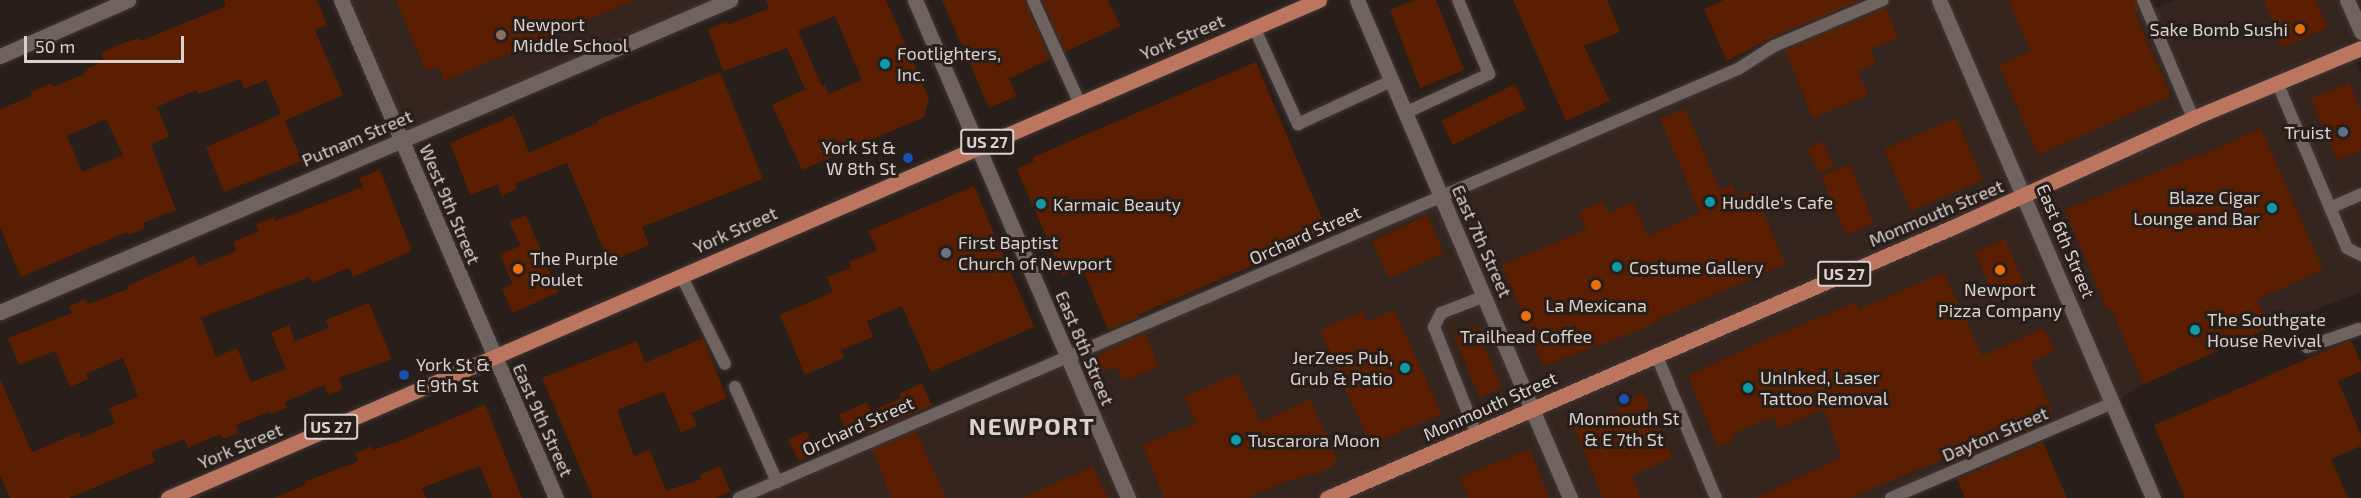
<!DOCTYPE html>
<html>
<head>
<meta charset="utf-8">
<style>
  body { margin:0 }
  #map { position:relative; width:2361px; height:498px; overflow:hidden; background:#281e1a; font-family:"Exo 2",sans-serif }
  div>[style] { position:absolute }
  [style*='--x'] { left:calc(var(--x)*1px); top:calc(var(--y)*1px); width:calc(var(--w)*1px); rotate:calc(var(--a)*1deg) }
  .built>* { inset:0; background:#35251f }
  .building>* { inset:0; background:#5b1e01 }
  .roads { filter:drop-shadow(0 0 2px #403835) drop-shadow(0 0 2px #403835) }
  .service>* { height:12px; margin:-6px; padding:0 6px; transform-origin:6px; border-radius:6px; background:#6f635f }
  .minor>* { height:15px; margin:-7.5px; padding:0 7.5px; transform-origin:7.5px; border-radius:7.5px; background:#6f635f }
  .tertiary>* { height:15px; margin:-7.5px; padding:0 7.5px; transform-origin:7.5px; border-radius:7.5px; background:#6f635f }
  .primary>* { height:15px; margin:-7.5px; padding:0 7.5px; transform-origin:7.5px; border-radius:7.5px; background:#bc755e }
  .dots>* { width:16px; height:16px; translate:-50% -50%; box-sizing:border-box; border:3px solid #281e1a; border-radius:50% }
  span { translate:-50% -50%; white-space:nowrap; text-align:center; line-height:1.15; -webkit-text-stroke:6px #281e1a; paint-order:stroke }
  .shield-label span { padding:2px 4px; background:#281e1a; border:2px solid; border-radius:4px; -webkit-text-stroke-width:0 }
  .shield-label { font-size:16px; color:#d9d2cf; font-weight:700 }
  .poi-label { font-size:18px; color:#d9d2cf }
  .left { translate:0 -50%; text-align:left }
  .right { translate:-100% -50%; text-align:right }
  .street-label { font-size:18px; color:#d9d2cf }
  .district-label { font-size:24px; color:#d9d2cf; font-weight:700; letter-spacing:1.5px }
  .scale { position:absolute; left:24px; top:36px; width:160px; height:27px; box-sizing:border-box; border:3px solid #d9d2cf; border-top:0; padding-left:8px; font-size:18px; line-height:21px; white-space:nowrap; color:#d9d2cf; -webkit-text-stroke:4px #281e1a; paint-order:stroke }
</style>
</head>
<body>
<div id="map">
  <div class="built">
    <i style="clip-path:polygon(341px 0,730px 0,402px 141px)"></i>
    <i style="clip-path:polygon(1883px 0,2143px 0,2148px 12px,2175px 0,2361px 0,2361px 35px,2346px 42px,2361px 77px,2361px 292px,2270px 327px,2144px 384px,2113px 403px,1891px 498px,739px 498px)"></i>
  </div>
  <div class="building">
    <i style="clip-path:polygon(evenodd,224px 0,317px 0,327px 25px,315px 30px,343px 95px,285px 121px,302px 161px,224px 192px,206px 147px,281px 114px,266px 80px,244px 89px,240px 79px,199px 94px,197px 90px,157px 107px,169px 136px,151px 145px,176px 210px,143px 223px,145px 228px,129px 235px,127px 232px,21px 277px,0 227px,0 109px,32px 96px,30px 92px,52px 83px,53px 87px,85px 74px,84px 70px,104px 61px,101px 53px,118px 45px,139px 38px,141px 41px,226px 6px,224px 0,106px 119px,123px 155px,82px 172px,67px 136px,106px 119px)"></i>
    <i style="clip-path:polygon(396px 0,635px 0,444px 81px,438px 66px,426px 71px)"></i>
    <i style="clip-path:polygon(evenodd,766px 0,886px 0,929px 98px,924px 117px,802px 170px,772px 105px,805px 89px,787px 48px,723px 71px,708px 29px,727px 21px,728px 25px,769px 8px,766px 0,835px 16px,862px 80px,829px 94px,825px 85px,822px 86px,798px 31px,835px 16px)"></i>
    <i style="clip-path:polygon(942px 0,1025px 0,1050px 59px,1009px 79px,1017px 96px,989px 108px)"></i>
    <i style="clip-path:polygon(1042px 0,1108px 0,1121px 26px,1065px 52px)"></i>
    <i style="clip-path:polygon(1415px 0,1436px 0,1464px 70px,1420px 88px,1390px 10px)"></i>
    <i style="clip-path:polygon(1513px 0,1607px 0,1620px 32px,1584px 46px,1610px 101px,1566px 121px)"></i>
    <i style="clip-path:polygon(1724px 0,1862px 0,1771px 38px,1727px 61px,1704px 9px)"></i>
    <i style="clip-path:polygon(2008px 0,2135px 0,2139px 12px,2135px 14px,2171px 96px,2038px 155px,1999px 65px,2031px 51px)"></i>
    <i style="clip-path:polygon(2264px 0,2316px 0,2328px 28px,2281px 48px)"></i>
    <i style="clip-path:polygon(1886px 8px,1898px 38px,1870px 49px,1876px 64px,1858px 71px,1868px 95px,1813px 118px,1785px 50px)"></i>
    <i style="clip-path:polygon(1256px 62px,1328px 233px,1138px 315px,1139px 317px,1108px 330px,1082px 267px,1063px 276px,1017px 169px,1034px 161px,1033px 157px)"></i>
    <i style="clip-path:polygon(720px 72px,763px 179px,642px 227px,649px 245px,609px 262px,567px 163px,515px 184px,517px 189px,502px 196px,497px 185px,470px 195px,450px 143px,514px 115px,529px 153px,598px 123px,597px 120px)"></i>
    <i style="clip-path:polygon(2349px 82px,2361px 110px,2361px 150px,2338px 160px,2311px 99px)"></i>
    <i style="clip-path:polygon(1515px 84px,1526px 109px,1453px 145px,1441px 121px)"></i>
    <i style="clip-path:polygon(1685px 109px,1720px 190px,1732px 185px,1737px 197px,1754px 190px,1785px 264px,1654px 321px,1655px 323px,1632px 333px,1543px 366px,1502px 265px,1587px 229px,1579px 212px,1603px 201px,1608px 213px,1633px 202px,1648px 236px,1700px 213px,1660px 119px)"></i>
    <i style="clip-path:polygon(1956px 118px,1983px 180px,1911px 211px,1884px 149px)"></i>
    <i style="clip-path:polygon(2261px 128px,2323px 270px,2257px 299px,2270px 327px,2144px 384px,2111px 309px,2107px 310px,2065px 210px,2197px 155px,2198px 157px)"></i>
    <i style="clip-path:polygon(1822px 141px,1834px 166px,1819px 173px,1807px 148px)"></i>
    <i style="clip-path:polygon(1850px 164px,1874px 223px,1846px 235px,1821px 176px)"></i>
    <i style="clip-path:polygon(380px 170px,412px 251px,353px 277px,349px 268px,312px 283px,309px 277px,201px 318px,216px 357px,237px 348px,251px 382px,286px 369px,271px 333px,289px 325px,295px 341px,329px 328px,326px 320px,369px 303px,392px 359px,339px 378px,343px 389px,328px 395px,324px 385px,285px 402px,287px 408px,270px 415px,269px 412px,236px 425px,239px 433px,223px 439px,220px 434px,188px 448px,184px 439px,151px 452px,155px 462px,69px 498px,10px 498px,0 474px,0 379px,32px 452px,79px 432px,81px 438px,115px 423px,109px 408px,138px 397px,123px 358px,86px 374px,88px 379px,70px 387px,55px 351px,19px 365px,8px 338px,72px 313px,69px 306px,85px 299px,88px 304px,128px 289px,127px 286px,194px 256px,199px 266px,236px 251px,233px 242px,259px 231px,256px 224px,274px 217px,275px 221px,363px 187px,359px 178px)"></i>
    <i style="clip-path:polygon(974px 186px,1034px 327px,931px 372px,902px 306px,867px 321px,873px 337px,841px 350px,844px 358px,805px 375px,780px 315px,833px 292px,827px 277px,851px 268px,849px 262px,877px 250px,868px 231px)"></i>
    <i style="clip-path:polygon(526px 215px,559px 292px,513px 313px,502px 289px,513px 284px,500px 254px,521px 246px,509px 222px)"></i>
    <i style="clip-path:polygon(1427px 215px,1444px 253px,1389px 278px,1372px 241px)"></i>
    <i style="clip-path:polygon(2005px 239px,2026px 288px,1996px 301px,1975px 252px)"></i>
    <i style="clip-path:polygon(1944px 272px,1982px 356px,2043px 328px,2055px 351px,2031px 362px,2053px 413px,2034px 422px,2036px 427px,1950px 464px,1947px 457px,1850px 498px,1756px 498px,1841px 457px,1824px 409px,1779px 429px,1773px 417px,1732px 434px,1735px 440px,1718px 447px,1688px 376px,1760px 342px,1856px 302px,1859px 309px)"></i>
    <i style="clip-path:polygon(1394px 310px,1442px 414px,1370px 445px,1320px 330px,1363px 311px,1368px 322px)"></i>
    <i style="clip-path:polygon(1475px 325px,1502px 388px,1480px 397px,1453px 334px)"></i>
    <i style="clip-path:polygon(1145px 333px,1159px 367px,1123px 381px,1117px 366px,1099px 373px,1093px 358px)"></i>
    <i style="clip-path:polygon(703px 338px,727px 398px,691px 413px,697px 426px,681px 433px,664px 392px,617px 410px,634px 456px,650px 450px,666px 491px,702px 479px,700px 475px,720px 466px,731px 492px,716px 498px,593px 498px,542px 378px,637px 341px,645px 363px)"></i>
    <i style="clip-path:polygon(2351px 340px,2361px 363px,2361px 371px,2338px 381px,2361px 435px,2361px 446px,2331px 459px,2348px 498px,2185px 498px,2154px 425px)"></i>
    <i style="clip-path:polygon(1238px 373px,1260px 422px,1310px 399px,1337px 460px,1332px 467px,1318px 473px,1286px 481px,1248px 498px,1164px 498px,1142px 445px,1196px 423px,1184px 397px)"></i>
    <i style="clip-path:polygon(922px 383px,932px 405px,867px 434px,865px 430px,849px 437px,839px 415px,867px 402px,871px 411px,901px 398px,899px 394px)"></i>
    <i style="clip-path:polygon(1643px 393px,1673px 457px,1632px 476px,1641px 498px,1603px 498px,1574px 427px,1624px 407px,1622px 402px)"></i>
    <i style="clip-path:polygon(485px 404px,522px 498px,493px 498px,480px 466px,422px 488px,426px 498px,274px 498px,305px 485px,304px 482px,359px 461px,355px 454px,371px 446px,373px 450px,402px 440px)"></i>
    <i style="clip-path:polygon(806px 431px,816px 452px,799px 461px,788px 440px)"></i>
    <i style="clip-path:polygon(916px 431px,946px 498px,891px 498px,873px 450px)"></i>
    <i style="clip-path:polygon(2043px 442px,2067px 498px,1965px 498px,1957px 479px)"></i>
    <i style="clip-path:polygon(1530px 449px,1549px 498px,1469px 498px,1460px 477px)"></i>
    <i style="clip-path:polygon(1093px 466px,1108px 498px,1022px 498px,1060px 481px)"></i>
  </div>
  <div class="roads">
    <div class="service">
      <i style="--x:1033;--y:0;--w:112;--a:65.7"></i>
      <i style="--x:2143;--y:0;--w:128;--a:67"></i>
      <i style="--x:1254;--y:27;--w:107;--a:65.6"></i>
      <i style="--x:1298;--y:124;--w:102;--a:-24.8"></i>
      <i style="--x:2277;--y:82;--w:180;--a:67.1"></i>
      <i style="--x:2347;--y:248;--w:16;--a:27"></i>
      <i style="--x:1405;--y:113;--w:93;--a:-24.9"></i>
      <i style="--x:1489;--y:74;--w:80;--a:-112.7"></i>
      <i style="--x:2330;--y:208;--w:34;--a:-24"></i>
      <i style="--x:681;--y:275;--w:99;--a:63.7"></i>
      <i style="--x:2307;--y:347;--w:55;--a:-19.1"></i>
      <i style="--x:1656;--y:354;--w:156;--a:67.4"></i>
      <i style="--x:735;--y:387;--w:104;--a:66.1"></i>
      <i style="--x:1476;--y:433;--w:114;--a:-111.6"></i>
      <i style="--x:1434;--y:327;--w:16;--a:-63"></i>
      <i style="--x:1441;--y:313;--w:47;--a:-21.1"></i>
      <i style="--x:739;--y:498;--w:1087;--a:-23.24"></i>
      <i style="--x:1738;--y:69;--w:43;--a:-32.6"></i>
      <i style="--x:1774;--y:46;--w:118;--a:-22.9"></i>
      <i style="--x:1891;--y:498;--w:241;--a:-23.2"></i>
    </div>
    <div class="minor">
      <i style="--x:341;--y:0;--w:542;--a:66.65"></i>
      <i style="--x:915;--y:0;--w:542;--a:66.84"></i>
      <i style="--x:1357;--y:0;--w:542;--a:66.84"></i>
      <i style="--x:0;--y:56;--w:140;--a:-23.6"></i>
      <i style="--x:0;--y:312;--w:794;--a:-23.14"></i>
    </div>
    <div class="tertiary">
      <i style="--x:1939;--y:0;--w:542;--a:66.75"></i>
      <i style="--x:2347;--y:0;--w:35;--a:66"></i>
    </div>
    <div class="primary">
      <i style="--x:168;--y:498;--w:1254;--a:-23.4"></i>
      <i style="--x:1327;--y:498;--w:682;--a:-23.41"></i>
      <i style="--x:1953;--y:227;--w:264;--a:-24.4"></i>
      <i style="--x:2193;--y:118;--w:182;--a:-22.6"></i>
    </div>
  </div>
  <div class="dots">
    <i style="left:2300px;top:29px;background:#e8710a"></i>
    <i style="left:501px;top:35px;background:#8d6e63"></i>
    <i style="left:885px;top:64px;background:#0f9aa8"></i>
    <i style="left:2343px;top:132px;background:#5c6f8a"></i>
    <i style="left:908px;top:158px;background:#1a4fb4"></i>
    <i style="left:1710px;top:202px;background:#0f9aa8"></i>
    <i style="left:1041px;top:204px;background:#0f9aa8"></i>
    <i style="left:2272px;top:208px;background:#0f9aa8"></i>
    <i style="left:946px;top:253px;background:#6b7280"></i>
    <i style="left:1617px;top:267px;background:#0f9aa8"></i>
    <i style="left:518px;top:269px;background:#e8710a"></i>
    <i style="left:2000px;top:270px;background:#e8710a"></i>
    <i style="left:1596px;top:285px;background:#e8710a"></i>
    <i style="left:1526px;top:316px;background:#e8710a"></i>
    <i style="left:2195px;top:330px;background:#0f9aa8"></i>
    <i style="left:1405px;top:368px;background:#0f9aa8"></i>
    <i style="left:404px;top:375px;background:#1a4fb4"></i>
    <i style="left:1748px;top:388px;background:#0f9aa8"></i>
    <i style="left:1624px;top:399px;background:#1a4fb4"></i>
    <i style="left:1236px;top:440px;background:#0f9aa8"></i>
  </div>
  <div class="shield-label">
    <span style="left:987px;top:142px">US 27</span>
    <span style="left:1844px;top:274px">US 27</span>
    <span style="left:331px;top:427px">US 27</span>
  </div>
  <div class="poi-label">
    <span class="left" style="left:513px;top:35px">Newport<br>Middle School</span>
    <span class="right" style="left:2288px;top:29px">Sake Bomb Sushi</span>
    <span class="left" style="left:897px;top:64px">Footlighters,<br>Inc.</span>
    <span class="right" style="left:2331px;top:132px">Truist</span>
    <span class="right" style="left:896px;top:158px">York St &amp;<br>W 8th St</span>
    <span class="right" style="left:2260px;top:208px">Blaze Cigar<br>Lounge and Bar</span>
    <span class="left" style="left:1722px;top:202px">Huddle's Cafe</span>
    <span class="left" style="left:1053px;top:204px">Karmaic Beauty</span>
    <span class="left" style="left:958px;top:253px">First Baptist<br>Church of Newport</span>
    <span class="left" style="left:530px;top:269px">The Purple<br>Poulet</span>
    <span class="left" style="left:1629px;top:267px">Costume Gallery</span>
    <span style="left:2000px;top:300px">Newport<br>Pizza Company</span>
    <span style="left:1596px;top:305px">La Mexicana</span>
    <span class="left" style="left:2207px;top:330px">The Southgate<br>House Revival</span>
    <span style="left:1526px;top:336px">Trailhead Coffee</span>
    <span class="right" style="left:1393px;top:368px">JerZees Pub,<br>Grub &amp; Patio</span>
    <span class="left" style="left:416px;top:375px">York St &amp;<br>E 9th St</span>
    <span class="left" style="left:1760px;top:388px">UnInked, Laser<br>Tattoo Removal</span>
    <span style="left:1624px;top:429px">Monmouth St<br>&amp; E 7th St</span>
    <span class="left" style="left:1248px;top:440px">Tuscarora Moon</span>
  </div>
  <div class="street-label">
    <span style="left:1182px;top:37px;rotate:-23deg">York Street</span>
    <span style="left:357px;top:138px;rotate:-23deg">Putnam Street</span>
    <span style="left:450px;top:204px;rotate:67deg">West 9th Street</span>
    <span style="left:1936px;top:213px;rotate:-23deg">Monmouth Street</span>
    <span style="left:735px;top:230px;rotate:-24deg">York Street</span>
    <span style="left:1305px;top:235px;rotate:-24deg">Orchard Street</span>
    <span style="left:1482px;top:241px;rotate:66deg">East 7th Street</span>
    <span style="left:2066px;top:241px;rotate:67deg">East 6th Street</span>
    <span style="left:1085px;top:348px;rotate:67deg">East 8th Street</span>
    <span style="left:1490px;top:406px;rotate:-24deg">Monmouth Street</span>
    <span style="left:543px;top:420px;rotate:66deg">East 9th Street</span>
    <span style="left:858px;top:426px;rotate:-24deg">Orchard Street</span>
    <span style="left:1995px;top:434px;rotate:-23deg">Dayton Street</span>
    <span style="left:240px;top:446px;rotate:-23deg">York Street</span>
  </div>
  <div class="district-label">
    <span style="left:1032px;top:426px">NEWPORT</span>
  </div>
  <div class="scale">50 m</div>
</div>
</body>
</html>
